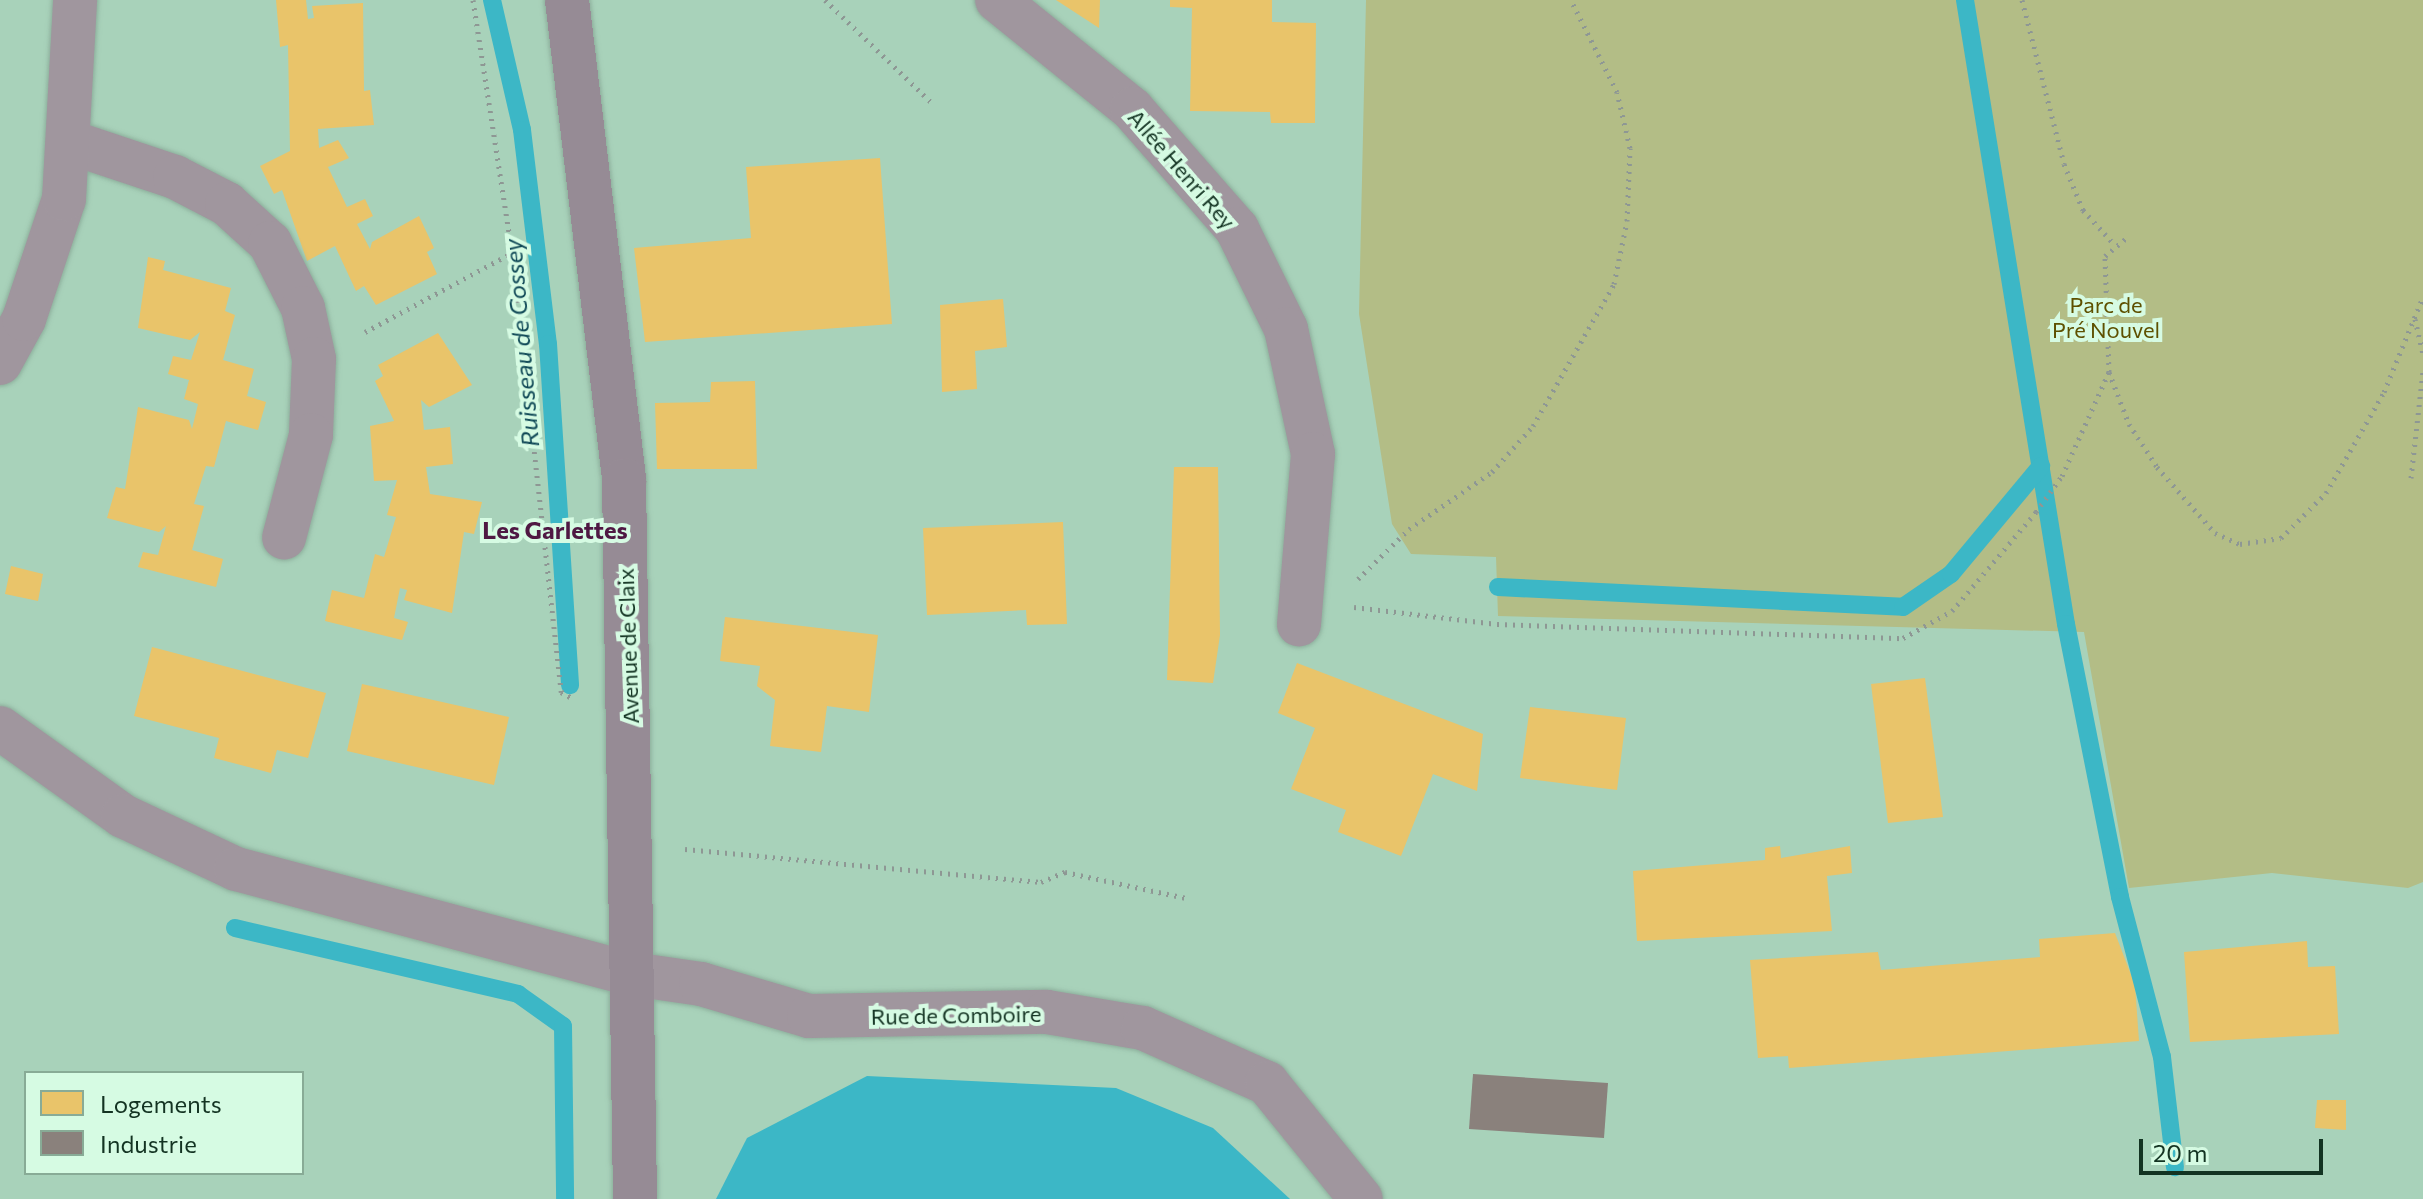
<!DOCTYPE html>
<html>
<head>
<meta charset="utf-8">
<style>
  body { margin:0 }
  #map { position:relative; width:2423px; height:1199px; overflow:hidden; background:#a8d2ba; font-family:Commissioner,sans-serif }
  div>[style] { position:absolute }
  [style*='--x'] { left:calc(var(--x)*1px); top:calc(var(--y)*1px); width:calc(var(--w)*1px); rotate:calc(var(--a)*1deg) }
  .green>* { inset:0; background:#b3bd86 }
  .water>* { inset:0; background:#3cb7c6 }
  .homes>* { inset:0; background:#e9c46a }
  .industry>* { inset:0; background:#8a817c }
  .stream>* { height:18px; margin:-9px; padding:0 9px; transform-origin:9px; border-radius:9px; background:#3cb7c6 }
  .path>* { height:5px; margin-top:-2.5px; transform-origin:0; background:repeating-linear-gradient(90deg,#8e9794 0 2px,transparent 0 8px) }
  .roads { filter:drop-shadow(0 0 2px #8daf9c) drop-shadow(0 0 2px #8daf9c) }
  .minor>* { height:44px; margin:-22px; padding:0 22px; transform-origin:22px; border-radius:22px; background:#a0969e }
  .tertiary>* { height:44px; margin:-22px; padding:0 22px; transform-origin:22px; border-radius:22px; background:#a0969e }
  .secondary>* { height:44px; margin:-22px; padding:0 22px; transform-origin:22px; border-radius:22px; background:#968b95 }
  span { translate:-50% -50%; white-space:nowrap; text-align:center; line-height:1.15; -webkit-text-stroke:8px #d6fbe3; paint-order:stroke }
  .street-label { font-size:22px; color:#133322 }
  .park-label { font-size:22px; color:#5e5000 }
  .water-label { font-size:24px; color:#0f4856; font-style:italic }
  .neighbourhood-label { font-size:24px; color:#4f1843; font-weight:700 }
  .legend { position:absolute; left:24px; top:1071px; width:280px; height:104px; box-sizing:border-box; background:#d6fbe3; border:2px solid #88ab96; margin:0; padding:10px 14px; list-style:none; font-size:24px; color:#133322 }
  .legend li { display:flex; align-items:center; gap:16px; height:40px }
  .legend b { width:40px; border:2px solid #88ab96 }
  .scale { position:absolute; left:2139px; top:1139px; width:184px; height:36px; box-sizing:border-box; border:4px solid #133322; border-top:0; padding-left:10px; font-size:24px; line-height:28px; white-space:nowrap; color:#133322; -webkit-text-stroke:6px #d6fbe3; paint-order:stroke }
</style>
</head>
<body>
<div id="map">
  <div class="green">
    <i style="clip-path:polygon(1366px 0,2423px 0,2423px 882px,2408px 888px,2272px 873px,2129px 888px,2084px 632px,1498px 616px,1496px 557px,1411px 554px,1392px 524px,1359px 314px)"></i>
  </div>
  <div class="water">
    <i style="clip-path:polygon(867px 1076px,1116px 1088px,1213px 1128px,1290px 1199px,716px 1199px,747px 1138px)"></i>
  </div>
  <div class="homes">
    <i style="clip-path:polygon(276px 0,306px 0,308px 19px,314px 18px,312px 6px,363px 3px,364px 91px,370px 90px,374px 125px,318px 129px,319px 148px,338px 140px,349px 158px,328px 167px,347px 207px,365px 199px,373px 216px,357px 224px,370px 249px,372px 242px,419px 216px,434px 248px,427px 252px,437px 274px,376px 305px,364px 286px,356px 291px,335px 246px,307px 261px,282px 190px,274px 194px,260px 166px,290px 151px,288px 45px,280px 47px)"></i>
    <i style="clip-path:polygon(1056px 0,1100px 0,1099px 28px)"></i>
    <i style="clip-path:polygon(1170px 0,1272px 0,1272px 22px,1316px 23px,1315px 123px,1271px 123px,1270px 112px,1190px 111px,1192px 8px,1170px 7px)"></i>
    <i style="clip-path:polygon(880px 158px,892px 324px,645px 342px,634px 248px,751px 238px,746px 167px)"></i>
    <i style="clip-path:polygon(148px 257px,165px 261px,163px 270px,231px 288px,225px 311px,235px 315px,223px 360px,254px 369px,247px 396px,266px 402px,258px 430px,226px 421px,214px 467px,206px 466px,194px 504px,204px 506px,192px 550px,223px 559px,216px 587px,138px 567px,143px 552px,158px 555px,166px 526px,159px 532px,107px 518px,116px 487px,125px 489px,138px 407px,189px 420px,192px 429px,198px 404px,184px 399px,189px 380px,168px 374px,173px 356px,191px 360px,200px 332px,190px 340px,138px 328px)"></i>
    <i style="clip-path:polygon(1003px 299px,1007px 347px,975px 351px,977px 389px,942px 392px,940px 305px)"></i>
    <i style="clip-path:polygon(438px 333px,472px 385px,429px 407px,421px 400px,424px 430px,450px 427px,453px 464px,426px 467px,430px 494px,482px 502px,474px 534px,464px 532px,452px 613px,404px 600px,407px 590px,400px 588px,394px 618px,408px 622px,402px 640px,325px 621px,332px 590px,364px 598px,375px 554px,384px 557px,396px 517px,387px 515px,397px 480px,374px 481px,370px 426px,394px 421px,375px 381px,383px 376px,378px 365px)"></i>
    <i style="clip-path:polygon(755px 381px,757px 469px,657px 469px,655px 403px,710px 402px,711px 382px)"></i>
    <i style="clip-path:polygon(1174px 467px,1218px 467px,1220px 635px,1213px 683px,1167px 680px)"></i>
    <i style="clip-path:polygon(1063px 522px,1067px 624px,1027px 625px,1026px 610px,927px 615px,923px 528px)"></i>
    <i style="clip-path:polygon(11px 566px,43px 574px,38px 601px,5px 594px)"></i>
    <i style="clip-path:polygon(725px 617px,878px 635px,869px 712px,827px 706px,821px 752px,770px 746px,775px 700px,757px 686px,760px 666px,720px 661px)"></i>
    <i style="clip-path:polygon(152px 647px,326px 693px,308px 758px,277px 750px,271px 773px,214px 758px,219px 738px,134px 716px)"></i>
    <i style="clip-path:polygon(1297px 663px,1483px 734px,1477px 791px,1433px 774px,1401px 856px,1338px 832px,1346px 810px,1291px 789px,1315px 728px,1278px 713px)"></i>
    <i style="clip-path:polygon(1925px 678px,1943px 817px,1888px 823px,1871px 684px)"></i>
    <i style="clip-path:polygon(362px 684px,509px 717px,494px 785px,347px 751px)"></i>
    <i style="clip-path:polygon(1530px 707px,1626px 718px,1617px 790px,1520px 778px)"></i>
    <i style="clip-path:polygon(1780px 846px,1781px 858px,1850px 846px,1852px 873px,1827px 876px,1832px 931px,1637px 941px,1633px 871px,1765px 860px,1765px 848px)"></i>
    <i style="clip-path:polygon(2115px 933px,2135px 985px,2139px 1041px,1789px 1068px,1788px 1056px,1758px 1058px,1750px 960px,1878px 952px,1881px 970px,2040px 957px,2039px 939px)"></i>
    <i style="clip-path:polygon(2307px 941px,2308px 967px,2335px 966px,2339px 1034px,2190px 1042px,2184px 952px)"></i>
    <i style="clip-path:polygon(2317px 1100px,2346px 1100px,2346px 1130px,2315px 1128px)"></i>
  </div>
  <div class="industry">
    <i style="clip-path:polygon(1473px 1074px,1608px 1083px,1604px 1138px,1469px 1129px)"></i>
  </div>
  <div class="stream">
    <i style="--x:492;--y:0;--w:133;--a:77"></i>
    <i style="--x:522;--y:130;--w:216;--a:83.1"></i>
    <i style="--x:548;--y:344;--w:342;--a:86.3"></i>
    <i style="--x:1965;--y:0;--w:632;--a:80.81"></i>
    <i style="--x:2066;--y:624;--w:278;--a:78.8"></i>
    <i style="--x:2120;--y:897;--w:165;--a:75.3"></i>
    <i style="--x:2162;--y:1057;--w:111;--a:83.3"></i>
    <i style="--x:1498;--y:587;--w:405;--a:2.8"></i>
    <i style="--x:1903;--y:607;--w:58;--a:-34.5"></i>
    <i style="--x:1951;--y:574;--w:141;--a:-50.2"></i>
    <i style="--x:235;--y:928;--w:291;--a:13.1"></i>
    <i style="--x:518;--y:994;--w:55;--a:35.4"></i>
    <i style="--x:563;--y:1026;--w:173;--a:89.3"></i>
  </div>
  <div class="path">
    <i style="--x:473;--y:0;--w:256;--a:81.2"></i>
    <i style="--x:512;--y:253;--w:442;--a:83.6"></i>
    <i style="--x:561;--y:692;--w:13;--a:29"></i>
    <i style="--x:825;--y:0;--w:150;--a:43.9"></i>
    <i style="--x:2022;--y:0;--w:169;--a:75.6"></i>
    <i style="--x:2064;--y:164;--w:50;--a:67.6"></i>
    <i style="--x:2083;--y:210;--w:46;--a:47.6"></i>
    <i style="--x:2415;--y:319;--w:35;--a:77"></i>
    <i style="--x:365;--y:332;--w:167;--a:-28.3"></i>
    <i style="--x:2109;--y:372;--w:116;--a:-92"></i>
    <i style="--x:2105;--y:256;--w:31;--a:-40"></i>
    <i style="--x:2411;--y:478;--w:108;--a:-83.6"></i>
    <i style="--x:1358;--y:579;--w:71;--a:-44.4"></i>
    <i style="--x:1409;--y:529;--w:101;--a:-34.5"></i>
    <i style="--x:1492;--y:472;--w:62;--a:-48.3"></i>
    <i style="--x:1533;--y:426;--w:163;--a:-60.3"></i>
    <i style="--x:1614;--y:284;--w:64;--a:-78.3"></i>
    <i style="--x:1627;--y:221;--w:73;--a:-87.6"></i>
    <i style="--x:1630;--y:148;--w:57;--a:-103.1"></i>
    <i style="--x:1617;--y:92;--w:103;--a:-116.6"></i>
    <i style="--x:1354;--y:607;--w:144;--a:6.8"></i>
    <i style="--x:1497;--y:624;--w:406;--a:2"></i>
    <i style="--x:1903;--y:638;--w:56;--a:-28.9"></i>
    <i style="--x:1952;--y:611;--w:130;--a:-49.7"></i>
    <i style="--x:2036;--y:512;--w:44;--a:-54.2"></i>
    <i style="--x:2062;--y:476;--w:114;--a:-65.7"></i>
    <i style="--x:2109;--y:372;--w:56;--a:69"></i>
    <i style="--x:2129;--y:424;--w:51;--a:56.9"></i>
    <i style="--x:2157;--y:467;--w:88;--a:48.7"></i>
    <i style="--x:2215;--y:533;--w:27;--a:24"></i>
    <i style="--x:2240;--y:544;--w:41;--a:-8.3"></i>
    <i style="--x:2281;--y:538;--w:64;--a:-45"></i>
    <i style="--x:2326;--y:493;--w:116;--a:-60.1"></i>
    <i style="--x:2384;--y:392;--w:103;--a:-67.7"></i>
    <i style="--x:685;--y:849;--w:358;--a:5.3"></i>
    <i style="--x:1041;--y:882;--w:26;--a:-23"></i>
    <i style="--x:1065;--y:872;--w:124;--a:12.1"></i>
  </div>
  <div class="roads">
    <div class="minor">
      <i style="--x:997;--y:0;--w:174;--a:38.9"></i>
      <i style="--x:1132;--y:109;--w:159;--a:48.8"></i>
      <i style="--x:1237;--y:229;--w:111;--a:63.9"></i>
      <i style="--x:1286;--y:329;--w:128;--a:77.8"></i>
      <i style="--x:1313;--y:454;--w:171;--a:94.7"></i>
      <i style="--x:70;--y:142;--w:111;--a:18.4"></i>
      <i style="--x:175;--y:177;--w:59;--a:27.4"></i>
      <i style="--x:227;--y:204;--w:58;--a:42.2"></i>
      <i style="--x:270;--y:243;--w:73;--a:63.1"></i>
      <i style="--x:303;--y:308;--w:52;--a:77.8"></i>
      <i style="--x:314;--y:359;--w:76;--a:92.3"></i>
      <i style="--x:311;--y:435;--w:106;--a:104.7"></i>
      <i style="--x:0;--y:363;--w:50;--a:-61.4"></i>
      <i style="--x:24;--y:319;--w:126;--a:-71.6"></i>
      <i style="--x:64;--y:199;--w:199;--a:-86.8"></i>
      <i style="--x:632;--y:974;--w:70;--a:8.2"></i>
      <i style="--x:701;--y:984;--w:113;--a:16.5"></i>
      <i style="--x:809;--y:1016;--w:238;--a:-1"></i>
      <i style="--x:1047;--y:1012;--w:97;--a:9.5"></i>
      <i style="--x:1143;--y:1028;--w:136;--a:23.9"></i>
      <i style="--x:1267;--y:1083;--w:149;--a:51"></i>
    </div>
    <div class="tertiary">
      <i style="--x:0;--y:728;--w:151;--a:35.6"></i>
      <i style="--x:123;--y:816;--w:125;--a:25.1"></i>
      <i style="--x:236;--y:869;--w:410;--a:14.9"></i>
    </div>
    <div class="secondary">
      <i style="--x:567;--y:0;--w:483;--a:83.2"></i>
      <i style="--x:624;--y:480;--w:719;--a:89.12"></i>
    </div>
  </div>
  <div class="street-label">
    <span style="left:1182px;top:169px;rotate:49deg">Allée Henri Rey</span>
    <span style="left:628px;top:646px;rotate:-92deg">Avenue de Claix</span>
    <span style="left:956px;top:1015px;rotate:-1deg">Rue de Comboire</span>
  </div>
  <div class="park-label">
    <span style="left:2106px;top:317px">Parc de<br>Pré Nouvel</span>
  </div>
  <div class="water-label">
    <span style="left:521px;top:343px;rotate:-95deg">Ruisseau de Cossey</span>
  </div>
  <div class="neighbourhood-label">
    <span style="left:555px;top:530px">Les Garlettes</span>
  </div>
  <ul class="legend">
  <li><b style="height:22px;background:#e9c46a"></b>Logements</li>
  <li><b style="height:22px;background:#8a817c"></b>Industrie</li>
  </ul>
  <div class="scale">20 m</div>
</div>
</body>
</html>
